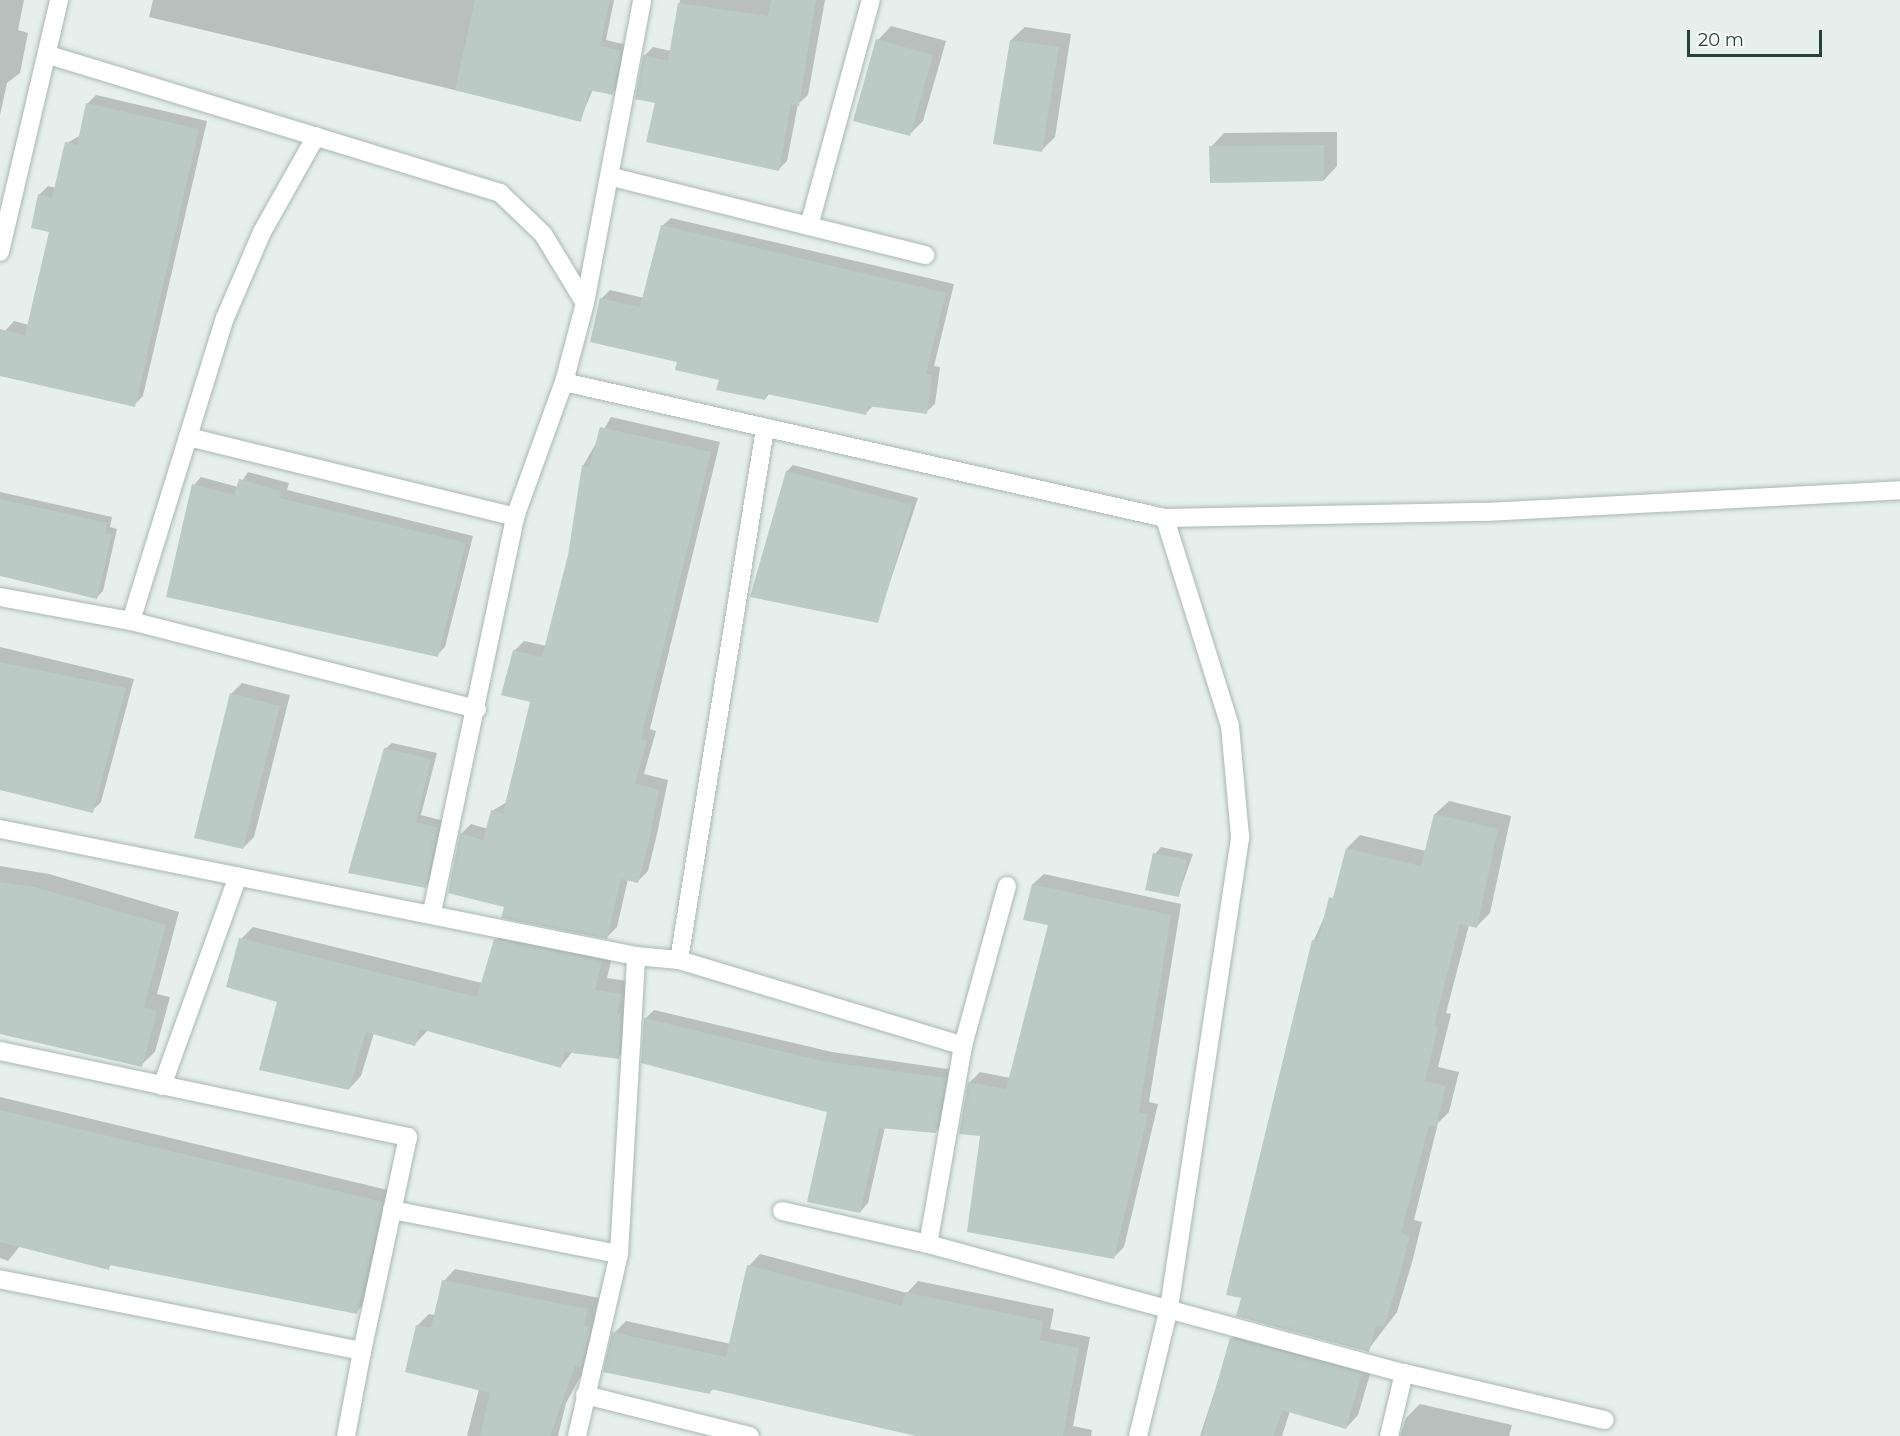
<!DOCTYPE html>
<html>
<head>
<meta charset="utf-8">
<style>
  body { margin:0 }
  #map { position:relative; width:1900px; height:1436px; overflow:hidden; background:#e6efeb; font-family:Montserrat,sans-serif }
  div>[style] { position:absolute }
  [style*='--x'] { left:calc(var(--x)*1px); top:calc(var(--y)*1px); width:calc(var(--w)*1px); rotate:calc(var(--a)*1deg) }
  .shadow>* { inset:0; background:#0003 }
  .building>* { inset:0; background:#bbcac4 }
  .roads { filter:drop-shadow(0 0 2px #a8b8b2) drop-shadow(0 0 2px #a8b8b2) }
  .street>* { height:18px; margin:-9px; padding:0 9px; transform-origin:9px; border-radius:9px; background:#fff }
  span { translate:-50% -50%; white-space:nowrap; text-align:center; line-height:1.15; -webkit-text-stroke:4.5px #f7fbf9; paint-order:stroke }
  .scale { position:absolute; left:1687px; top:30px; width:135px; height:27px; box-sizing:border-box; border:3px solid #24423a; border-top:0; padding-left:8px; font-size:18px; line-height:21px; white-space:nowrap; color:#24423a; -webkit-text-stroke:4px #f7fbf9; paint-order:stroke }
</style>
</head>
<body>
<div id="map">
  <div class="shadow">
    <i style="clip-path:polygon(0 0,24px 0,18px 30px,28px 33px,20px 73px,7px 83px,0 115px)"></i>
    <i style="clip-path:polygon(153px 0,614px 0,606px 40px,627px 45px,619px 87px,612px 93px,593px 89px,580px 120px,149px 17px)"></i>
    <i style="clip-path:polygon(680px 0,825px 0,808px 95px,798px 104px,787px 161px,778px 170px,657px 102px,644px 56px,653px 47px,671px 51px)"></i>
    <i style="clip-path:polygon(891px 26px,946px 41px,923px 121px,909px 135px,878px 40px)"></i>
    <i style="clip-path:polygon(1025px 27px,1071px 34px,1055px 137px,1042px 150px,1011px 40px)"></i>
    <i style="clip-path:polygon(96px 95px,207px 121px,143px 396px,134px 405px,0 374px,5px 331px,14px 321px,29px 325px,50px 231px,39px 195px,48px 186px,56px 188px,67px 143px,81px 135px,87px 104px)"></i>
    <i style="clip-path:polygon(1337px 132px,1337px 166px,1324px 180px,1211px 147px,1224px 133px)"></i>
    <i style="clip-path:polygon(671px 218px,954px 284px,934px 366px,940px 367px,935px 404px,926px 412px,874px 405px,866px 413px,770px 393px,765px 399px,678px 360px,601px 299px,610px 290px,644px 298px,662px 226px)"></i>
    <i style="clip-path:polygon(611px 417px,720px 442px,650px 729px,656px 731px,644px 774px,668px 780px,657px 834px,648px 871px,638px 881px,628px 879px,617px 927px,607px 937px,506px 906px,461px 834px,471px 824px,488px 829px,492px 811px,507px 802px,532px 701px,514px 651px,524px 641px,547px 646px,570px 555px,583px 466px)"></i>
    <i style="clip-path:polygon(793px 465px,918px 498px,877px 621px,752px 596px,787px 471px)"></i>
    <i style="clip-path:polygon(248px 472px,289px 483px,287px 490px,473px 536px,445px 647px,437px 655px,194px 485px,201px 477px,238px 487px)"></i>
    <i style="clip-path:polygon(0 492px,112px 517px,110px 527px,117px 529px,103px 591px,96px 598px,0 575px)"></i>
    <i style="clip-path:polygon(0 647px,134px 679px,101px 802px,92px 811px,0 789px)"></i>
    <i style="clip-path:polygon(242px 683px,290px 695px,254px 837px,243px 848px,231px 694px)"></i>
    <i style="clip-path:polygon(392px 743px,437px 753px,421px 815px,444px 821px,432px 879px,425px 886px,385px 749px)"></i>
    <i style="clip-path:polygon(1449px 801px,1511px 816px,1490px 913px,1476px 927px,1469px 925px,1446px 1013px,1451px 1014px,1438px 1067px,1459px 1072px,1449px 1112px,1438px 1123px,1414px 1220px,1422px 1222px,1413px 1259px,1397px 1312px,1368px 1350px,1314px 940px,1336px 891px,1347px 848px,1360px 835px,1426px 851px,1435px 814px)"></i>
    <i style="clip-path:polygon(1161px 847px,1193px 854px,1178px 896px,1155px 854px)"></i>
    <i style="clip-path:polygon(0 866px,49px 874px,179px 912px,157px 994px,170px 997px,155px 1052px,141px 1065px,0 1028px)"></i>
    <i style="clip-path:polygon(1044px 874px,1181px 904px,1149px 1102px,1158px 1104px,1124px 1247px,1113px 1258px,982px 1135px,969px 1083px,980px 1072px,1010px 1078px,1050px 924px,1033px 884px)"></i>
    <i style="clip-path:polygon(253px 927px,482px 983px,496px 940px,508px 928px,614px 949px,607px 978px,633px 982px,631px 1045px,618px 1057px,573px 1051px,561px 1066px,428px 1030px,415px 1044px,374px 1033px,361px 1076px,349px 1089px,279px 1001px,241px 939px)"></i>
    <i style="clip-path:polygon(654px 1010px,832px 1052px,954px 1070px,945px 1122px,936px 1131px,885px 1127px,868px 1203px,860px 1212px,829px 1110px,645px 1019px)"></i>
    <i style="clip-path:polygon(0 1097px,392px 1191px,367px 1302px,356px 1312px,112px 1264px,108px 1268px,20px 1246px,8px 1261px,0 1258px)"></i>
    <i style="clip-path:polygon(760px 1254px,907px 1293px,918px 1281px,1054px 1309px,1050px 1329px,1090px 1337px,1073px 1426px,1092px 1430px,1091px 1436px,922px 1436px,714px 1388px,710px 1392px,614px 1333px,626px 1321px,731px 1344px,749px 1266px)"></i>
    <i style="clip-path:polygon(455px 1269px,599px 1298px,595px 1314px,601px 1316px,593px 1354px,566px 1403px,558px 1436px,467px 1436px,479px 1389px,417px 1326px,429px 1314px,435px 1315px,444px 1281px)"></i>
    <i style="clip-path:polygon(1244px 1326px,1374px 1361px,1358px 1415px,1346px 1428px,1290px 1411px,1282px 1436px,1200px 1436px,1232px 1338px)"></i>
    <i style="clip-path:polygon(1420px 1404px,1512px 1425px,1509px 1436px,1400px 1436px,1406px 1418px)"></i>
  </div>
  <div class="building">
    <i style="clip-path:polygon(475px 0,610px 0,600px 46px,621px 51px,613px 95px,589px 90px,581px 122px,455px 90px)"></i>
    <i style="clip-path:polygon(771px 0,816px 0,799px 106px,791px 104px,779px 171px,646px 142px,655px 103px,635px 99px,643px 55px,668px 61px,678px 3px,768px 16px)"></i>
    <i style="clip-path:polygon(876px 39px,933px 55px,910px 136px,853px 121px)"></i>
    <i style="clip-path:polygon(1010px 40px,1059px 47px,1042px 152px,993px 144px)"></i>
    <i style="clip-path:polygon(86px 103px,199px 129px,135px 407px,0 376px,0 329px,25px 335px,49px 232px,31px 228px,38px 194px,52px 198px,65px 142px,77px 145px)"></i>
    <i style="clip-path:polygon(1324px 145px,1324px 181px,1210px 183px,1209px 146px)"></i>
    <i style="clip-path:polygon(661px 225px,946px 293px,926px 374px,932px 375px,927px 414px,868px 406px,866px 415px,767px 394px,765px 400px,716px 390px,719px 380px,675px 370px,677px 362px,590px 342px,600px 298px,640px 307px)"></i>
    <i style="clip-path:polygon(600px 427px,711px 452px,641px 739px,647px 741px,635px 783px,659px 790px,648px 845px,638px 883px,621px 879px,607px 939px,501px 918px,504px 907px,448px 893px,460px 833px,483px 840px,491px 810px,503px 813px,530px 702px,501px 695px,513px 650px,542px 657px,568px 555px,582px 465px,589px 467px)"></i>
    <i style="clip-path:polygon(786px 471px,912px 505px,878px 623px,750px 597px)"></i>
    <i style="clip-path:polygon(239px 479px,282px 491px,280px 498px,466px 543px,438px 657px,166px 597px,192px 484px,234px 495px)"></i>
    <i style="clip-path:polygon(0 499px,107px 523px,105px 533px,112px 535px,97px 599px,0 576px)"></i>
    <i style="clip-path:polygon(0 662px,126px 688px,93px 813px,0 790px)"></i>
    <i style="clip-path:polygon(230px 693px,280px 706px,243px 849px,194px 838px)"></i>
    <i style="clip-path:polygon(384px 748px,431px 759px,416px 822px,438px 828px,426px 888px,348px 873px)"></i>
    <i style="clip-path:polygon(1434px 814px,1498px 829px,1477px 928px,1460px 924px,1434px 1026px,1438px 1027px,1425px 1081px,1446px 1086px,1436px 1127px,1429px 1125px,1401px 1233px,1410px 1236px,1400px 1274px,1384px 1327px,1376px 1326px,1369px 1352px,1236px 1316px,1241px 1298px,1226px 1295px,1312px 940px,1318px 941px,1329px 897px,1333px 898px,1346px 848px,1421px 866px)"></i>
    <i style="clip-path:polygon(1153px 853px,1187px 860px,1179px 897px,1145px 890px)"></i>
    <i style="clip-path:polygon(0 882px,35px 887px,166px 925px,144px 1007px,157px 1011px,142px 1067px,0 1034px)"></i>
    <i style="clip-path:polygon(1032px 884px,1171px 915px,1139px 1113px,1148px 1114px,1114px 1259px,967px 1232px,980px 1136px,959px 1134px,968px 1082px,1006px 1089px,1048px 925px,1023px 920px)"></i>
    <i style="clip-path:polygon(239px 938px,477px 997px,494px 939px,602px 961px,595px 990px,622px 994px,617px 1013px,621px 1014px,619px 1059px,565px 1052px,561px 1068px,420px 1029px,415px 1046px,366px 1032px,349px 1090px,259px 1070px,277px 1002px,226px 987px)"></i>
    <i style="clip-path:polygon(644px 1018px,822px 1061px,946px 1078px,936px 1133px,879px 1128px,860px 1213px,807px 1202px,827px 1112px,641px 1063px)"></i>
    <i style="clip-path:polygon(0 1110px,383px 1202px,357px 1314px,110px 1265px,109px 1270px,0 1242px)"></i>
    <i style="clip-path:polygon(747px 1265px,902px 1306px,905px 1292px,1043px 1321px,1040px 1340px,1079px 1348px,1063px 1436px,916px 1436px,711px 1389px,710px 1394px,603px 1372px,612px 1332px,726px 1357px)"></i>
    <i style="clip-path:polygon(442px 1280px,588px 1309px,584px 1326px,591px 1327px,581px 1367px,575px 1366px,550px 1436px,480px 1436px,490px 1393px,405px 1372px,416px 1325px,431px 1328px)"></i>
    <i style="clip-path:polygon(1230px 1338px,1362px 1373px,1346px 1429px,1282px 1410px,1274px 1436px,1202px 1436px)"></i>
  </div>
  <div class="roads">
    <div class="street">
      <i style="--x:49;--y:55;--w:472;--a:17"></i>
      <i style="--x:500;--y:193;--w:59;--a:43.6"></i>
      <i style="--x:543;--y:234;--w:81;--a:58.7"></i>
      <i style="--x:612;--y:177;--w:323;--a:14"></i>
      <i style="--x:809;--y:226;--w:234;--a:-74.7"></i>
      <i style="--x:0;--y:252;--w:259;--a:-76.8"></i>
      <i style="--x:564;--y:382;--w:616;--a:12.75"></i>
      <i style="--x:1165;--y:518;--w:321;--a:-1.1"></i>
      <i style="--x:1486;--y:512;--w:415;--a:-3"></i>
      <i style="--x:188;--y:437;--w:337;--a:13.7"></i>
      <i style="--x:0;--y:597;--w:133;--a:10.4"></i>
      <i style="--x:131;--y:621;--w:357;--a:14.3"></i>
      <i style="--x:131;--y:621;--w:317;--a:-72.8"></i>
      <i style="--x:225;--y:318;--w:94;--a:-66.7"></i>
      <i style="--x:262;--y:232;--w:110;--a:-60.6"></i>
      <i style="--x:0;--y:829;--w:649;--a:11.29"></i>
      <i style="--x:636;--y:956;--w:43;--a:5.3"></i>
      <i style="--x:679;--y:960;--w:297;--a:16.8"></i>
      <i style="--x:1007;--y:886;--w:166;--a:105.4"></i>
      <i style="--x:963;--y:1046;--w:201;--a:100"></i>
      <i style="--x:928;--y:1244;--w:493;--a:15.2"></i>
      <i style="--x:1404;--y:1373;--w:206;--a:13.2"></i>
      <i style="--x:432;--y:912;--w:404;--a:-78.1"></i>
      <i style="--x:515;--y:517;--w:144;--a:-70.1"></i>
      <i style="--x:564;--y:382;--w:82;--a:-75.1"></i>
      <i style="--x:585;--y:303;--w:308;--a:-79.3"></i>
      <i style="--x:679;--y:960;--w:538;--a:-80.8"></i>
      <i style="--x:0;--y:1051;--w:417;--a:11.9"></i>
      <i style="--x:408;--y:1137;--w:219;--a:102.1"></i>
      <i style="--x:362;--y:1351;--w:369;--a:-168.8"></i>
      <i style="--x:162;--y:1086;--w:223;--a:-70.1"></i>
      <i style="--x:392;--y:1210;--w:231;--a:11"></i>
      <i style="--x:619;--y:1254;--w:187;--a:103"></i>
      <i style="--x:782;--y:1211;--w:150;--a:12.7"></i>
      <i style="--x:619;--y:1254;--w:298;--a:-86.7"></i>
      <i style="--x:585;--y:1395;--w:170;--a:14"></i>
      <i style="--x:346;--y:1436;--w:86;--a:-79.3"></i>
      <i style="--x:1138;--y:1436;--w:132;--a:-76.4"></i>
      <i style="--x:1169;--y:1308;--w:477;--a:-81.4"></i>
      <i style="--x:1240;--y:836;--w:110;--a:-95.2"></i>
      <i style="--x:1230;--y:726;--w:218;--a:-107.4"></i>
      <i style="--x:1389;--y:1436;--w:65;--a:-76.6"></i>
    </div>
  </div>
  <div class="scale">20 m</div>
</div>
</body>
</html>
